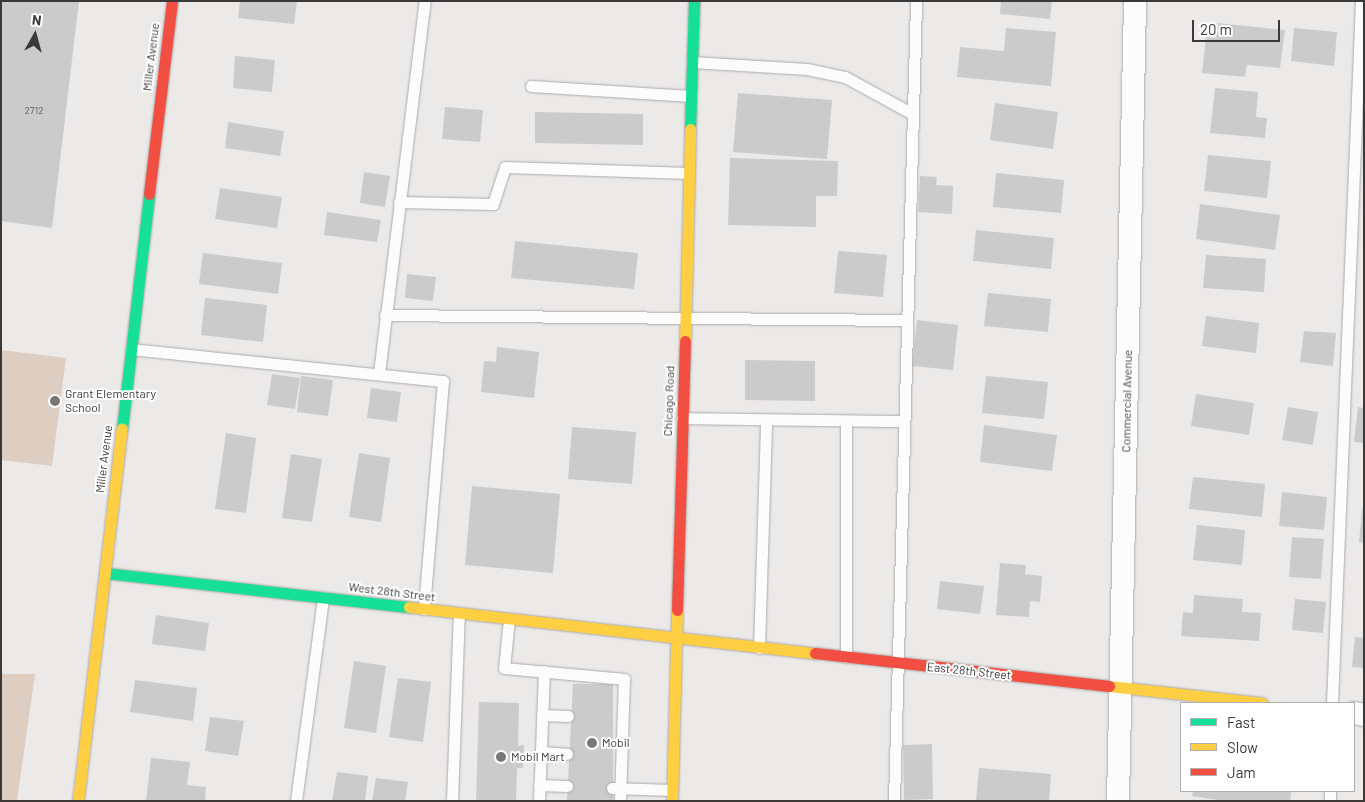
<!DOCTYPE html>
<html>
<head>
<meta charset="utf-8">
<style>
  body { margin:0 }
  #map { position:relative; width:1365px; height:802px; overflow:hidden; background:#eceae9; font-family:Barlow,sans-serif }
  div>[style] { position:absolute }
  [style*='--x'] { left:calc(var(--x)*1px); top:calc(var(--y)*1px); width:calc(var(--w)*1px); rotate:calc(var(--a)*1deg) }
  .green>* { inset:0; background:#decec1 }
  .building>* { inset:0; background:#cccbcb }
  .roads { filter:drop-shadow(0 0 1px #abaaa9) drop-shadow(0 0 1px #abaaa9) }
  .lane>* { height:11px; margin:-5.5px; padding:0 5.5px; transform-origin:5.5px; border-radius:5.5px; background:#fcfcfc }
  .street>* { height:22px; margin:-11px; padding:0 11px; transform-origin:11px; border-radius:11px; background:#fcfcfc }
  .fast>* { height:11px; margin:-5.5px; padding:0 5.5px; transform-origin:5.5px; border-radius:5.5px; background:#16e098 }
  .slow>* { height:11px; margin:-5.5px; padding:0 5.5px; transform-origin:5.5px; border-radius:5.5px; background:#ffcf43 }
  .jam>* { height:11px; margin:-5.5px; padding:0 5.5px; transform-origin:5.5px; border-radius:5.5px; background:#f24e42 }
  .dots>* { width:14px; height:14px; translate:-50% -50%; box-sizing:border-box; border:2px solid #fff; border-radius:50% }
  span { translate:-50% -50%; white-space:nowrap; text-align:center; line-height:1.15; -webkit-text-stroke:4px #fff; paint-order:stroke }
  .number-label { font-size:10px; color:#5e5e5d }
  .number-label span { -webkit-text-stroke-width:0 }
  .street-label { font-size:12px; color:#3a3938 }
  .poi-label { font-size:12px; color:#3a3938 }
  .left { translate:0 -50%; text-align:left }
  .frame { position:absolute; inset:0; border:2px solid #3a3938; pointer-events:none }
  .legend { position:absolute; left:1180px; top:702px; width:175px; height:90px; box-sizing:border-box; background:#fff; border:1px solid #b0b0af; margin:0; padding:6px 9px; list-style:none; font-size:15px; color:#3a3938 }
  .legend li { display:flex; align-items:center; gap:10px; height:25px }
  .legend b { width:25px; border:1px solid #b0b0af }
  .north { position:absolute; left:10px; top:10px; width:50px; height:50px; -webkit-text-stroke:4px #fff; paint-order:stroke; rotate:7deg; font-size:14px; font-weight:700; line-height:20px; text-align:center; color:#3a3938 }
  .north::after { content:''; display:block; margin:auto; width:18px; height:22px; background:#3a3938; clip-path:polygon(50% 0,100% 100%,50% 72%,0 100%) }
  .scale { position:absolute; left:1192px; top:20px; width:88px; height:22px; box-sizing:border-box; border:2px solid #3a3938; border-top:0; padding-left:6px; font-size:15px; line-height:18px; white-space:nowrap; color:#3a3938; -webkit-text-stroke:4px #fff; paint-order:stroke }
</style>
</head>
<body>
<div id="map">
  <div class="green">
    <i style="clip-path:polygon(1px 350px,66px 358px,52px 466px,1px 460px)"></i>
    <i style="clip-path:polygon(1px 674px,35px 674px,17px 801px,1px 801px)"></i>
  </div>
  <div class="building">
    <i style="clip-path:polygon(1px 1px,79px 1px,52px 228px,1px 221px)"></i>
    <i style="clip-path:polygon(240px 1px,297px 1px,294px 24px,238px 18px)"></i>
    <i style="clip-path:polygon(1001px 1px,1052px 1px,1050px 19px,1000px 14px)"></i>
    <i style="clip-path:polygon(1218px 23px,1285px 30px,1280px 68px,1247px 65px,1245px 77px,1202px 73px,1206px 37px,1216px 38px)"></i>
    <i style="clip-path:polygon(1006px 28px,1056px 32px,1051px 86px,957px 77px,960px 47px,1004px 51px)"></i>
    <i style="clip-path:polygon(1294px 28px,1337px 32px,1334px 66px,1291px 61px)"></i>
    <i style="clip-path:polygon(235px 56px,275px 60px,272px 92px,233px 88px)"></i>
    <i style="clip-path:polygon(1215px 88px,1258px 92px,1256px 117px,1267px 118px,1265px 138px,1210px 133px)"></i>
    <i style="clip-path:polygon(738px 93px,832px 100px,827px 159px,733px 152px)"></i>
    <i style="clip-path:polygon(995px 103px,1058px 112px,1053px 149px,990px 140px)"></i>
    <i style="clip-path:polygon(445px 107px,483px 110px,480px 142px,442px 139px)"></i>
    <i style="clip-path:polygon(535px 112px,643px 114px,643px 145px,535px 143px)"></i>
    <i style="clip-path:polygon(228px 122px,284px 131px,280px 156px,225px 148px)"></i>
    <i style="clip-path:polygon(1208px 155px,1271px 161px,1267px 198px,1204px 191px)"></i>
    <i style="clip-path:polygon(730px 158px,838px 161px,837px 196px,816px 196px,816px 227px,728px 225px)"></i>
    <i style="clip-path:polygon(364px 172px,390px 176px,385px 207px,360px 203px)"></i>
    <i style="clip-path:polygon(996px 173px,1064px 180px,1061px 213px,993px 207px)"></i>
    <i style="clip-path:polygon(920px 176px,937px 177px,936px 185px,953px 186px,952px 214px,918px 212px)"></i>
    <i style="clip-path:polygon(220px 188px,282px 197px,277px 228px,215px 219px)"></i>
    <i style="clip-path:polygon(1200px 204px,1280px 215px,1275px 250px,1196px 239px)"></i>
    <i style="clip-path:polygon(327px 212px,381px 220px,377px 242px,324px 235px)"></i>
    <i style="clip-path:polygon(976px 230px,1054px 238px,1051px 269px,973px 261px)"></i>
    <i style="clip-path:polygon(515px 241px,638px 253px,634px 289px,511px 278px)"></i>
    <i style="clip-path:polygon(838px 251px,887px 255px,883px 297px,834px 293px)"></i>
    <i style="clip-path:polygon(203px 253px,282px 263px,278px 294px,199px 284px)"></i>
    <i style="clip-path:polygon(1206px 255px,1266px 259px,1264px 292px,1203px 288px)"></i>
    <i style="clip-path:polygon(407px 274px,436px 277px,433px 301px,405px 298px)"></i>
    <i style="clip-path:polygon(988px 293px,1051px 299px,1048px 332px,984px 326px)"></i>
    <i style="clip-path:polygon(205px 298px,267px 305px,263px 342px,201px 335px)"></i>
    <i style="clip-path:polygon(1206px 316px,1259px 323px,1256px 353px,1202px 346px)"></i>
    <i style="clip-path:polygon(917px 320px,958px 325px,953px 370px,912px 366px)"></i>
    <i style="clip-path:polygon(1304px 331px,1336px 333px,1333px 366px,1300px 362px)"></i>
    <i style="clip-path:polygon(497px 347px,539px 352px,534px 398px,481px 392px,484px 361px,496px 362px)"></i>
    <i style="clip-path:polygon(745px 360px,815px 361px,815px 401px,745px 400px)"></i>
    <i style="clip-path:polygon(272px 374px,300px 378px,295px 409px,267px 405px)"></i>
    <i style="clip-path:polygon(301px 376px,333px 380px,328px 416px,297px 412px)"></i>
    <i style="clip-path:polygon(986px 376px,1048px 382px,1044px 419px,982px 413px)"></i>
    <i style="clip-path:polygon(371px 388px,401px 392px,397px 422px,367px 418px)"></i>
    <i style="clip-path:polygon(1196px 394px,1254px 403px,1249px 435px,1191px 426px)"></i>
    <i style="clip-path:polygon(1288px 407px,1318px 412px,1313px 445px,1282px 440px)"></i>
    <i style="clip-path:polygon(1358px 407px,1364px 408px,1364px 443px,1354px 442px)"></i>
    <i style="clip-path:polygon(984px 425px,1057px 435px,1052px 471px,980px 462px)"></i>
    <i style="clip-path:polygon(572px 427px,636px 432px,632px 484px,568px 479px)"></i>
    <i style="clip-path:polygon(226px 433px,256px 438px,246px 513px,215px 509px)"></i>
    <i style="clip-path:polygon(359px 453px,390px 458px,381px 522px,349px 517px)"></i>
    <i style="clip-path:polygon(291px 454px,322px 459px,312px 522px,282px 518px)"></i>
    <i style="clip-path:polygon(1193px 477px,1265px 484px,1262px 517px,1189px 509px)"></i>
    <i style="clip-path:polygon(472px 486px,560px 494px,553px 573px,465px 565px)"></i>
    <i style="clip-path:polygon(1282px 492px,1327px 497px,1324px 530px,1279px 526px)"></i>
    <i style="clip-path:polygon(1362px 509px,1364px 509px,1364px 543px,1359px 542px)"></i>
    <i style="clip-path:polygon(1197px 525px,1245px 530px,1242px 565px,1193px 560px)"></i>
    <i style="clip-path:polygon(1292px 537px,1324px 539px,1321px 579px,1289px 577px)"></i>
    <i style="clip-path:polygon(1000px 563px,1026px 565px,1025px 574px,1042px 576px,1040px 602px,1030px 601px,1029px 617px,996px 615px)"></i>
    <i style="clip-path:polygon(940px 581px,984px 586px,980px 614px,937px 609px)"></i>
    <i style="clip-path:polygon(1194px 595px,1243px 599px,1242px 612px,1261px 613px,1259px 641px,1181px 636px,1183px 612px,1193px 613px)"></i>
    <i style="clip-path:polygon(1295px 599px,1326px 602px,1323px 633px,1292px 630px)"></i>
    <i style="clip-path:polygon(156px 615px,209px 623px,205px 651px,152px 644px)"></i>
    <i style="clip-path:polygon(1355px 637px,1364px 638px,1364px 668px,1352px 667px)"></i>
    <i style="clip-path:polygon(354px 661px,386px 666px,376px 733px,344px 728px)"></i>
    <i style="clip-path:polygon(398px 678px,431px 682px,423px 742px,389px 737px)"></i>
    <i style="clip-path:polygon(135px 680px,197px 688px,193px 721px,130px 712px)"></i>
    <i style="clip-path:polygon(573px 684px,613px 684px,613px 801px,567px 801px)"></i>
    <i style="clip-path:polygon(479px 702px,519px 703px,518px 746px,524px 745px,523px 768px,517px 768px,516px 801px,476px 801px)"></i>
    <i style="clip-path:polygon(210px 717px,244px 721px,238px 756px,205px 751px)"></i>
    <i style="clip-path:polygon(932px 744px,933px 799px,904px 800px,903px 745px)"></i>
    <i style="clip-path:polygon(151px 758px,190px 762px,187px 785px,206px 787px,205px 801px,146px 801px)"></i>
    <i style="clip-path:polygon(979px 768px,1051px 774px,1049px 801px,976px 801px)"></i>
    <i style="clip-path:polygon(337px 772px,368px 776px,365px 801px,332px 801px)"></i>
    <i style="clip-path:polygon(376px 778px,408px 782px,405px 801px,372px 801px)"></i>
    <i style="clip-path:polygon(1193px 791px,1291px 791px,1290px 801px,1224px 801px,1192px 796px)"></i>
  </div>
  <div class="roads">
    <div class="lane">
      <i style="--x:692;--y:62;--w:115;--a:3.5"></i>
      <i style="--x:807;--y:69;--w:39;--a:12"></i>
      <i style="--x:845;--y:77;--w:77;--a:28.6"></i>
      <i style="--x:531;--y:86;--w:160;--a:3.6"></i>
      <i style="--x:399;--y:202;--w:94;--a:1.2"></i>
      <i style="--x:493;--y:204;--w:39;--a:-72"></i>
      <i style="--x:505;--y:167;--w:184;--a:1.9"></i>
      <i style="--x:385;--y:315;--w:522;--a:0.55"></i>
      <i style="--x:131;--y:349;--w:314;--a:5.9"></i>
      <i style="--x:443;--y:381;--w:229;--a:94.8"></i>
      <i style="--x:379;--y:373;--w:375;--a:-83"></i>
      <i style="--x:682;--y:418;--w:222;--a:0.8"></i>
      <i style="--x:509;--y:619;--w:49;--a:95.8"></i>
      <i style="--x:504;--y:668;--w:121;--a:5.2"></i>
      <i style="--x:624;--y:679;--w:122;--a:91.9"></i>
      <i style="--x:759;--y:648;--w:228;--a:-88.2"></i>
      <i style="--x:846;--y:657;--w:236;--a:-90"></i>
      <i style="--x:1332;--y:703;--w:703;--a:-87.63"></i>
      <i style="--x:542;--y:715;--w:26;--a:2"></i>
      <i style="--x:541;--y:752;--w:26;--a:4"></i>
      <i style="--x:539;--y:785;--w:28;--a:2"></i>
      <i style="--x:612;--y:788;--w:60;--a:1.9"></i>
      <i style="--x:296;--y:801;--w:205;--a:-82.4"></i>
      <i style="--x:452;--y:801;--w:187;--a:-87.9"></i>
      <i style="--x:539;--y:801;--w:130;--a:-87.8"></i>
      <i style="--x:894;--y:801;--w:800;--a:-88.42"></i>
      <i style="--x:1330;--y:801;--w:10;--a:-90"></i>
    </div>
    <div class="street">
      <i style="--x:1354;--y:713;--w:10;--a:11"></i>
      <i style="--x:1118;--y:801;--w:800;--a:-88.78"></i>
    </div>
    <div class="fast">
      <i style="--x:690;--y:129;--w:128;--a:-88.2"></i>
      <i style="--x:122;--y:429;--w:237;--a:-83.4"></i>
      <i style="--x:105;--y:573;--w:306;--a:6.4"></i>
    </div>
    <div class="slow">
      <i style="--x:685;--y:341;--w:212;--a:-88.6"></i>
      <i style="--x:409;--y:607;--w:409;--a:6.5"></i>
      <i style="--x:1109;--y:686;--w:154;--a:6.3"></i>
      <i style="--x:78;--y:801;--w:375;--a:-83.3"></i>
      <i style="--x:672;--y:801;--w:191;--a:-88.5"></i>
    </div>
    <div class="jam">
      <i style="--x:149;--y:194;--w:194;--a:-83.2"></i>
      <i style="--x:677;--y:610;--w:269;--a:-88.3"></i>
      <i style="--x:815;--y:653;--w:296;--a:6.4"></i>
    </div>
  </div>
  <div class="dots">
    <i style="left:55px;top:401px;background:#787776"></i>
    <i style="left:592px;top:743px;background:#787776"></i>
    <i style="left:501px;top:757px;background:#787776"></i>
  </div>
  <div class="number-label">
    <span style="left:34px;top:111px">2712</span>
  </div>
  <div class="street-label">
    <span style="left:151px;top:57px;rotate:-83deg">Miller Avenue</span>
    <span style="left:669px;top:401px;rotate:-88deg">Chicago Road</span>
    <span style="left:1127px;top:401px;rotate:-89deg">Commercial Avenue</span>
    <span style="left:104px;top:459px;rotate:-83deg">Miller Avenue</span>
    <span style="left:392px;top:592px;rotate:7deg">West 28th Street</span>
    <span style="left:969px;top:671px;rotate:6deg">East 28th Street</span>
  </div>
  <div class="poi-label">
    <span class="left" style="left:65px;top:401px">Grant Elementary<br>School</span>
    <span class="left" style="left:602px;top:743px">Mobil</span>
    <span class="left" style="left:511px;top:757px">Mobil Mart</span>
  </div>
  <div class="frame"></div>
  <ul class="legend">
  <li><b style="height:6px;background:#16e098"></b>Fast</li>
  <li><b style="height:6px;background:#ffcf43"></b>Slow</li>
  <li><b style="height:6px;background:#f24e42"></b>Jam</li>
  </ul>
  <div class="north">N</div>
  <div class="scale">20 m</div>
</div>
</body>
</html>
